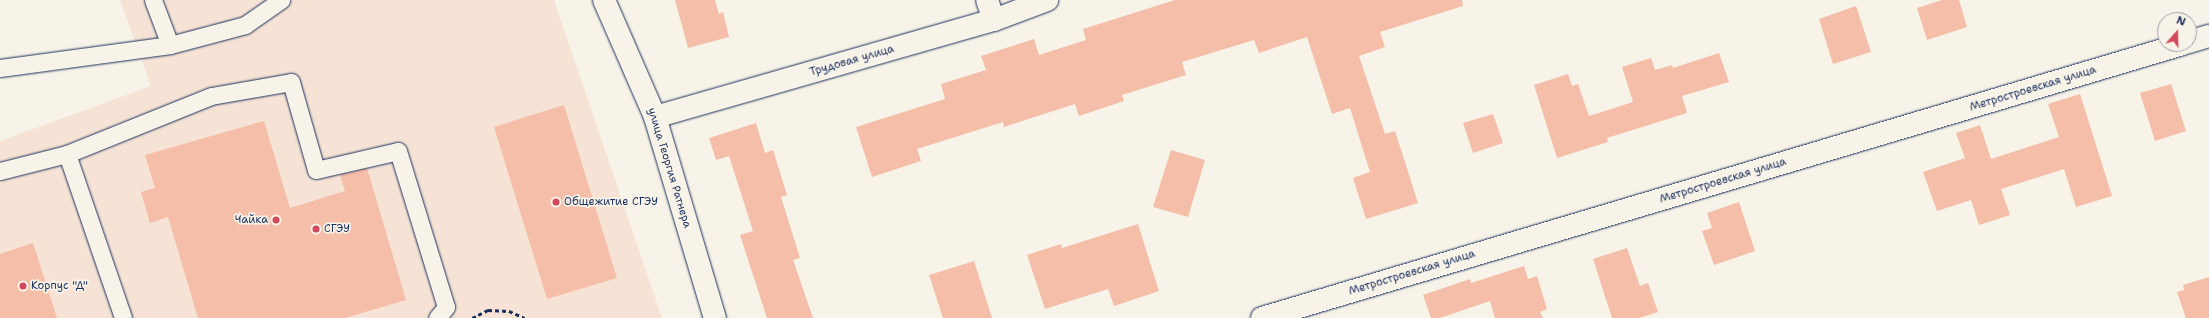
<!DOCTYPE html>
<html>
<head>
<meta charset="utf-8">
<style>
  body { margin:0 }
  #map { position:relative; width:2209px; height:318px; overflow:hidden; background:#f7f3e8; font-family:"Shantell Sans",sans-serif }
  div>[style] { position:absolute }
  [style*='--x'] { left:calc(var(--x)*1px); top:calc(var(--y)*1px); width:calc(var(--w)*1px); rotate:calc(var(--a)*1deg) }
  .built>* { inset:0; background:#f6e3d5 }
  .building>* { inset:0; background:#f5bea8 }
  .path>* { height:2.5px; margin-top:-1.25px; transform-origin:0; background:repeating-linear-gradient(90deg,#1b2f5e 0 4px,transparent 0 7px) }
  .roads { filter:drop-shadow(0 0 1px #1b2f5e) drop-shadow(0 0 1px #1b2f5e) }
  .lane>* { height:17px; margin:-8.5px; padding:0 8.5px; transform-origin:8.5px; border-radius:8.5px; background:#f7f3e8 }
  .street>* { height:22px; margin:-11px; padding:0 11px; transform-origin:11px; border-radius:11px; background:#f7f3e8 }
  .dots>* { width:11px; height:11px; translate:-50% -50%; box-sizing:border-box; border:2px solid #f7f3e8; border-radius:50% }
  span { translate:-50% -50%; white-space:nowrap; text-align:center; line-height:1.15; -webkit-text-stroke:3.5px #f7f3e8; paint-order:stroke }
  .street-label { font-size:11px; color:#1b2f5e }
  .poi-label { font-size:11px; color:#1b2f5e }
  .left { translate:0 -50%; text-align:left }
  .right { translate:-100% -50%; text-align:right }
  .north { position:absolute; left:2157px; top:12px; width:40px; height:40px; box-sizing:border-box; background:#f7f3e8; border:1px solid #9fa5b1; border-radius:50%; rotate:20deg; font-size:11px; font-weight:700; line-height:16px; text-align:center; color:#1b2f5e }
  .north::after { content:''; display:block; margin:auto; width:14px; height:18px; background:#d1495b; clip-path:polygon(50% 0,100% 100%,50% 72%,0 100%) }
</style>
</head>
<body>
<div id="map">
  <div class="built">
    <i style="clip-path:polygon(120px 0,554px 0,662px 318px,0 318px,0 141px,151px 86px)"></i>
  </div>
  <div class="building">
    <i style="clip-path:polygon(675px 0,715px 0,719px 14px,723px 12px,729px 37px,688px 48px)"></i>
    <i style="clip-path:polygon(1175px 0,1462px 0,1463px 6px,1380px 32px,1385px 47px,1359px 56px,1385px 134px,1395px 131px,1418px 203px,1366px 219px,1353px 178px,1370px 172px,1350px 108px,1332px 114px,1307px 37px,1259px 53px,1254px 40px,1182px 62px,1186px 75px,1122px 95px,1124px 101px,1079px 116px,1075px 104px,1004px 127px,1003px 122px,917px 149px,921px 161px,872px 177px,856px 127px,945px 99px,941px 84px,986px 70px,981px 56px,1034px 39px,1039px 55px,1086px 40px,1083px 29px)"></i>
    <i style="clip-path:polygon(1942px 0,1959px 0,1967px 27px,1927px 40px,1917px 8px)"></i>
    <i style="clip-path:polygon(1856px 6px,1871px 52px,1833px 64px,1819px 19px)"></i>
    <i style="clip-path:polygon(1719px 53px,1729px 82px,1682px 96px,1687px 113px,1607px 138px,1608px 142px,1557px 158px,1534px 85px,1568px 74px,1572px 86px,1578px 84px,1589px 116px,1633px 102px,1622px 67px,1651px 58px,1655px 70px,1672px 65px,1673px 68px)"></i>
    <i style="clip-path:polygon(2171px 84px,2186px 131px,2155px 141px,2140px 93px)"></i>
    <i style="clip-path:polygon(2080px 94px,2112px 196px,2076px 207px,2064px 169px,2001px 189px,2010px 215px,1979px 225px,1971px 200px,1937px 211px,1923px 172px,1965px 158px,1956px 133px,1980px 125px,1991px 159px,2059px 137px,2048px 104px)"></i>
    <i style="clip-path:polygon(564px 105px,617px 278px,547px 299px,494px 127px)"></i>
    <i style="clip-path:polygon(1493px 114px,1503px 143px,1473px 153px,1463px 123px)"></i>
    <i style="clip-path:polygon(264px 121px,290px 208px,345px 191px,340px 175px,367px 168px,406px 300px,345px 318px,198px 318px,168px 217px,150px 223px,141px 192px,155px 188px,145px 155px)"></i>
    <i style="clip-path:polygon(756px 123px,765px 153px,773px 150px,787px 195px,781px 197px,800px 258px,793px 260px,813px 318px,767px 318px,740px 235px,753px 231px,729px 156px,716px 160px,709px 138px)"></i>
    <i style="clip-path:polygon(1171px 150px,1205px 160px,1188px 217px,1153px 207px)"></i>
    <i style="clip-path:polygon(1739px 202px,1755px 251px,1714px 265px,1702px 231px,1712px 228px,1707px 213px)"></i>
    <i style="clip-path:polygon(1138px 224px,1159px 291px,1114px 306px,1108px 289px,1045px 309px,1027px 255px,1061px 244px,1062px 248px)"></i>
    <i style="clip-path:polygon(33px 243px,57px 318px,0 318px,0 254px)"></i>
    <i style="clip-path:polygon(1627px 248px,1640px 286px,1648px 283px,1658px 312px,1639px 318px,1612px 318px,1593px 259px)"></i>
    <i style="clip-path:polygon(974px 261px,992px 318px,943px 318px,929px 275px)"></i>
    <i style="clip-path:polygon(1524px 266px,1528px 279px,1537px 276px,1547px 309px,1540px 312px,1543px 318px,1495px 318px,1490px 301px,1440px 318px,1431px 318px,1423px 295px,1470px 279px,1471px 283px)"></i>
    <i style="clip-path:polygon(2209px 277px,2209px 318px,2186px 318px,2177px 292px,2184px 290px,2183px 285px)"></i>
  </div>
  <div class="path">
    <i style="--x:472;--y:318;--w:18;--a:-27"></i>
    <i style="--x:488;--y:310;--w:21;--a:3"></i>
    <i style="--x:509;--y:311;--w:17;--a:24"></i>
  </div>
  <div class="roads">
    <div class="lane">
      <i style="--x:170;--y:45;--w:78;--a:-14.9"></i>
      <i style="--x:245;--y:25;--w:44;--a:-34.8"></i>
      <i style="--x:0;--y:68;--w:172;--a:-7.7"></i>
      <i style="--x:170;--y:45;--w:48;--a:-110.7"></i>
      <i style="--x:67;--y:154;--w:155;--a:-21.9"></i>
      <i style="--x:211;--y:96;--w:81;--a:-9.9"></i>
      <i style="--x:291;--y:82;--w:91;--a:74.1"></i>
      <i style="--x:316;--y:170;--w:84;--a:-13"></i>
      <i style="--x:398;--y:151;--w:163;--a:72.9"></i>
      <i style="--x:446;--y:307;--w:14;--a:129"></i>
      <i style="--x:0;--y:171;--w:69;--a:-14.2"></i>
      <i style="--x:67;--y:154;--w:173;--a:71.1"></i>
    </div>
    <div class="street">
      <i style="--x:604;--y:0;--w:128;--a:66.4"></i>
      <i style="--x:655;--y:117;--w:210;--a:73.4"></i>
      <i style="--x:987;--y:0;--w:21;--a:71"></i>
      <i style="--x:2189;--y:42;--w:21;--a:-17"></i>
      <i style="--x:655;--y:117;--w:353;--a:-16"></i>
      <i style="--x:994;--y:20;--w:57;--a:-20.7"></i>
      <i style="--x:1262;--y:318;--w:961;--a:-16.57"></i>
    </div>
  </div>
  <div class="dots">
    <i style="left:556px;top:202px;background:#d1495b"></i>
    <i style="left:276px;top:220px;background:#d1495b"></i>
    <i style="left:316px;top:229px;background:#d1495b"></i>
    <i style="left:23px;top:286px;background:#d1495b"></i>
  </div>
  <div class="street-label">
    <span style="left:852px;top:61px;rotate:-16deg">Трудовая улица</span>
    <span style="left:2033px;top:89px;rotate:-17deg">Метростроевская улица</span>
    <span style="left:669px;top:168px;rotate:73deg">улица Георгия Ратнера</span>
    <span style="left:1723px;top:181px;rotate:-17deg">Метростроевская улица</span>
    <span style="left:1412px;top:273px;rotate:-17deg">Метростроевская улица</span>
  </div>
  <div class="poi-label">
    <span class="left" style="left:564px;top:202px">Общежитие СГЭУ</span>
    <span class="right" style="left:268px;top:220px">Чайка</span>
    <span class="left" style="left:324px;top:229px">СГЭУ</span>
    <span class="left" style="left:31px;top:286px">Корпус "Д"</span>
  </div>
  <div class="north">N</div>
</div>
</body>
</html>
